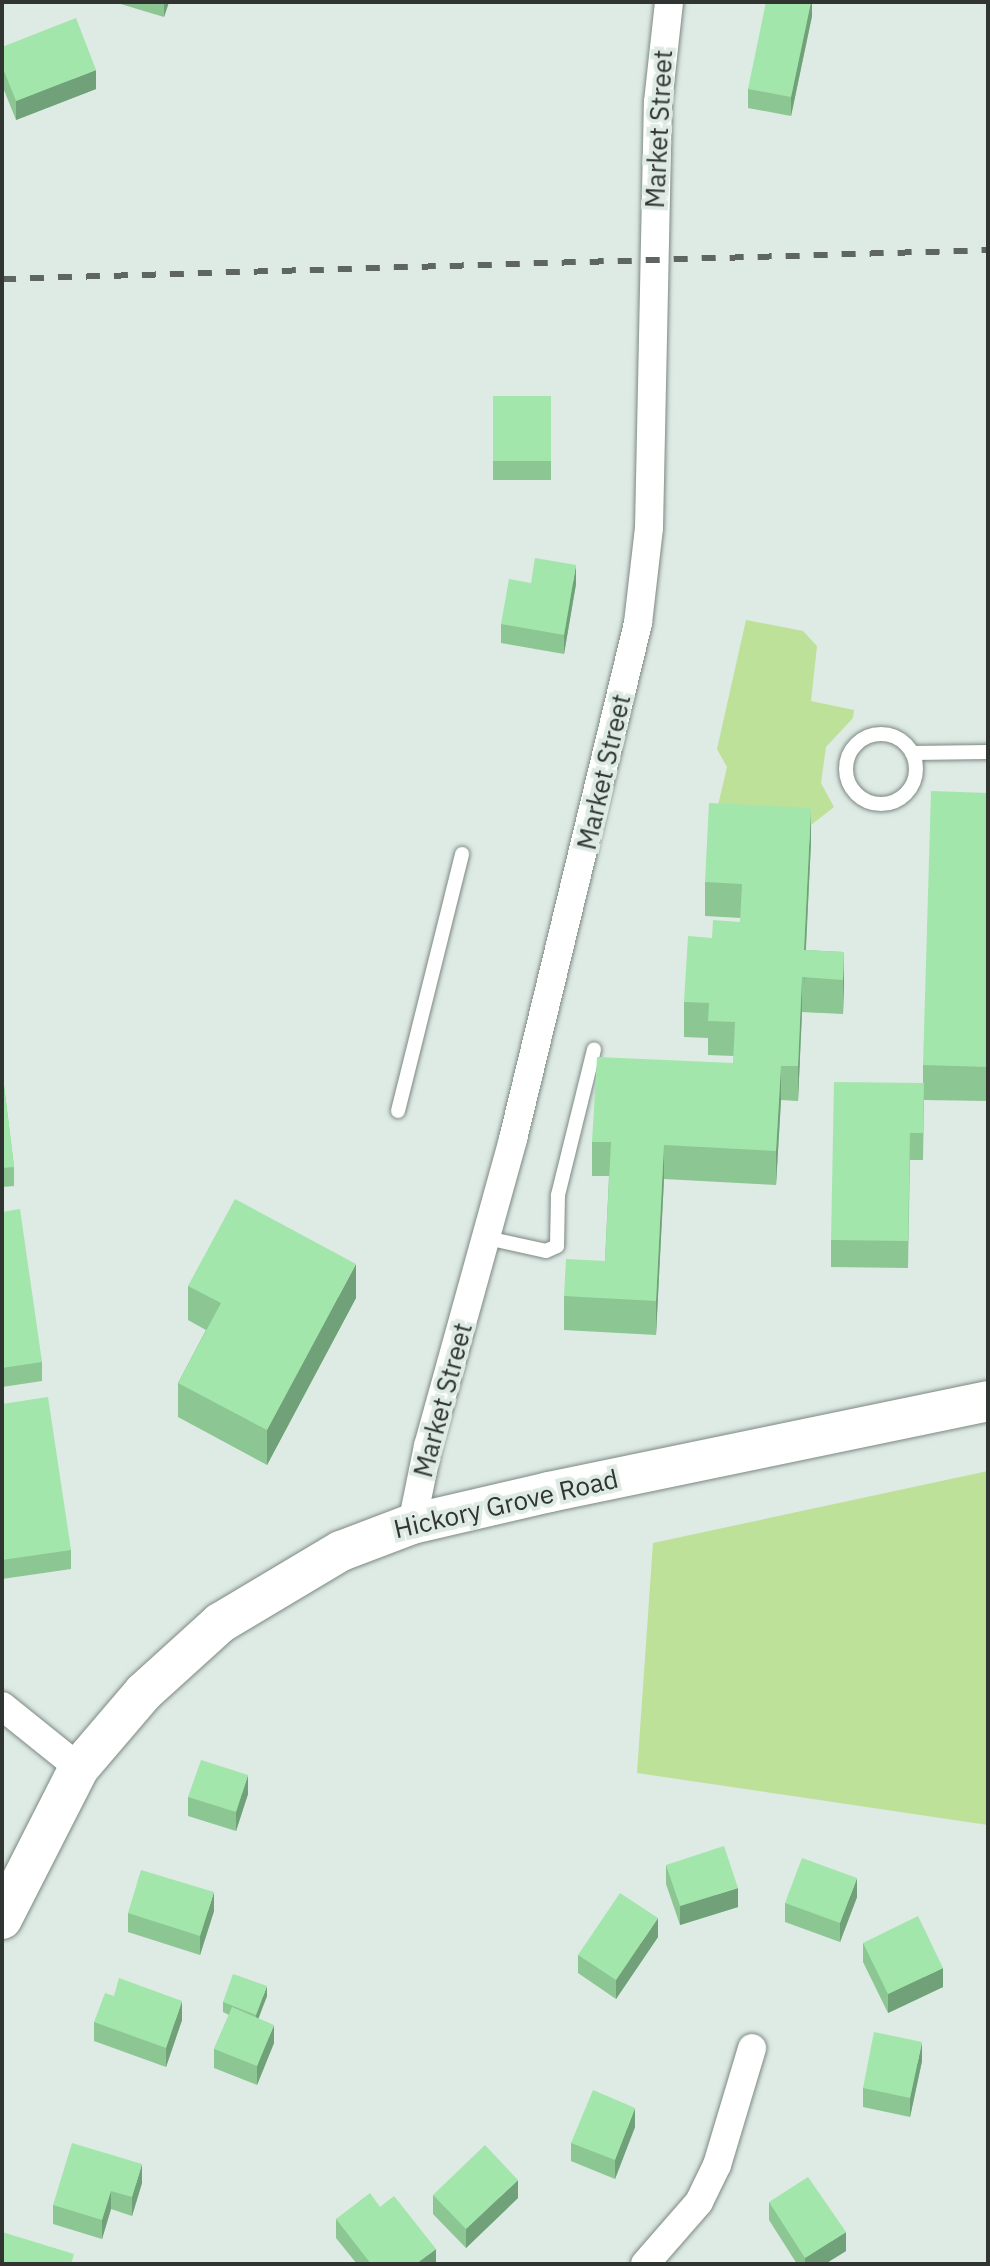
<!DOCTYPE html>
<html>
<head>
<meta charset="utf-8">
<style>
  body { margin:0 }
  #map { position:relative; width:990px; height:2266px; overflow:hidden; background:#deeae4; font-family:"IBM Plex Sans",sans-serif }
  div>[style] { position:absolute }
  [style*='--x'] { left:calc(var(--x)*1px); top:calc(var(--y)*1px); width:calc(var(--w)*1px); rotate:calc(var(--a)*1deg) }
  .green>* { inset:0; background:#bde198 }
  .roads { filter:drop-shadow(0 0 2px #7d8984) drop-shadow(0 0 2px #7d8984) }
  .lane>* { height:14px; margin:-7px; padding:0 7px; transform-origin:7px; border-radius:7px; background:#fff }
  .lane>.ring { margin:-7px; padding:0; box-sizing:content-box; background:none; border:14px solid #fff; border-radius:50% }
  .street>* { height:28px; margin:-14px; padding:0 14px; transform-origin:14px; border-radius:14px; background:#fff }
  .secondary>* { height:40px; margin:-20px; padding:0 20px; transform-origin:20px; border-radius:20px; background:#fff }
  .rail>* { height:6px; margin-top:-3px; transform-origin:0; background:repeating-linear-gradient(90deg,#5f6662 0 14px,transparent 0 28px) }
  .wall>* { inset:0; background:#8bc693 }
  .shaded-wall>* { inset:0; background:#71a178 }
  .building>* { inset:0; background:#a2e6ab }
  span { translate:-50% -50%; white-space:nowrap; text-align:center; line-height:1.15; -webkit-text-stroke:8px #deeae4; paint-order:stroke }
  .street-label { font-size:26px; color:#303532 }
  .frame { position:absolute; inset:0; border:4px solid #303532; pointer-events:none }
</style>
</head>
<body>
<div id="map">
  <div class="green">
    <i style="clip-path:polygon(746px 620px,803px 631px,817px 646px,811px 701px,854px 710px,853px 718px,826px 747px,821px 783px,834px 807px,811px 825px,811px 842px,712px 831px,727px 767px,717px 749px)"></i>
    <i style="clip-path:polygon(988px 1471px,988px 1825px,637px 1773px,653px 1543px)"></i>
  </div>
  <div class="roads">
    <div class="lane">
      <i class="ring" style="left:846px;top:734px;width:56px;height:56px"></i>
      <i style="--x:912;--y:753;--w:76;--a:-0.8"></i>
      <i style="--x:398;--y:1111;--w:265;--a:-76"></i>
      <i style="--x:487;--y:1238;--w:60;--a:12.4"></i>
      <i style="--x:546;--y:1251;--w:12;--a:-24"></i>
      <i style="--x:557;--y:1246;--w:51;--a:-88.9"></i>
      <i style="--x:558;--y:1195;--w:150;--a:-76.1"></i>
    </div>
    <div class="street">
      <i style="--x:412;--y:1524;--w:80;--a:-78.4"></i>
      <i style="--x:428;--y:1446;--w:319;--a:-74.5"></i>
      <i style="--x:513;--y:1139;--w:531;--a:-76.38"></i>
      <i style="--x:638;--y:623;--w:96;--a:-83.4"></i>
      <i style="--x:649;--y:528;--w:426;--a:-88.8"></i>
      <i style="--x:658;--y:102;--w:101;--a:-83.7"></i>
      <i style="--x:2;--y:1706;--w:99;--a:38.8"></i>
      <i style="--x:645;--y:2264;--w:82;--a:-48.9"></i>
      <i style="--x:699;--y:2202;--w:41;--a:-64.1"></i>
      <i style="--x:717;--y:2165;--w:122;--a:-73.3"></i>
    </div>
    <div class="secondary">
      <i style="--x:2;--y:1919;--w:169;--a:-63"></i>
      <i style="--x:79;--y:1768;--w:100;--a:-49.5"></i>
      <i style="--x:144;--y:1692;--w:103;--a:-42.2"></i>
      <i style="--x:220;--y:1623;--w:141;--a:-30.8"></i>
      <i style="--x:341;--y:1551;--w:76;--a:-20.8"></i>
      <i style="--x:412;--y:1524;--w:141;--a:-13.1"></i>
      <i style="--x:549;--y:1492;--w:448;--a:-11.7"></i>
    </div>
  </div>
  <div class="rail">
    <i style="--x:2;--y:279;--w:986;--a:-1.68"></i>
  </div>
  <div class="wall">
    <i style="clip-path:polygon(114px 2px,169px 2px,164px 17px)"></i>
    <i style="clip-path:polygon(812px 2px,812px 16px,791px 116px,748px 108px,748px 89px)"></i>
    <i style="clip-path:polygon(2px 47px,96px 89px,16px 120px,2px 85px)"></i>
    <i style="clip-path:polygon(493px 396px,551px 396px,551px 480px,493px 480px)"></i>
    <i style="clip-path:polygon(531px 583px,576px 584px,564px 654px,501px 643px,501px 624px)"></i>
    <i style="clip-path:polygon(988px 793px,988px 1101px,924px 1100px,923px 1160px,910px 1160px,908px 1268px,831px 1267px,831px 1240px,923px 1083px,923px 1065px)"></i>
    <i style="clip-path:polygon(811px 842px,806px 950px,844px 952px,843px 1014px,802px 1012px,798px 1101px,781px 1100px,776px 1185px,664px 1179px,656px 1335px,564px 1330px,564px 1296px,605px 1261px,609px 1176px,592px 1176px,592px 1142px,733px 1063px,734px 1056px,708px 1055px,708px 1038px,684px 1037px,684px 1002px,712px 938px,740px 922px,741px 918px,705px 916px,705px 882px)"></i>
    <i style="clip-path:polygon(2px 1069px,14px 1167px,14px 1186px,2px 1187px)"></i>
    <i style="clip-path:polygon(2px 1212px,42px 1362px,42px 1381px,2px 1387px)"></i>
    <i style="clip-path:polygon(188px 1286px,356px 1298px,267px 1465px,178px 1417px,178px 1383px,206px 1330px,188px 1320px)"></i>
    <i style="clip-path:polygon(2px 1404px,71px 1550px,71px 1569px,2px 1579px)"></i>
    <i style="clip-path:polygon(248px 1794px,236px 1831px,188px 1816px,188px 1797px)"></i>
    <i style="clip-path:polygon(666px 1865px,738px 1907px,680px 1925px,666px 1884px)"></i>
    <i style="clip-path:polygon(857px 1897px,840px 1942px,785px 1922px,785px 1903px)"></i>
    <i style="clip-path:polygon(214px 1911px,200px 1955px,128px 1932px,128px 1913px)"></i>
    <i style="clip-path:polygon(658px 1937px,616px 1999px,578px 1973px,578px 1955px)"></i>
    <i style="clip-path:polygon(863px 1943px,943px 1987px,888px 2013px,863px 1962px)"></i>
    <i style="clip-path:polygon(267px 1996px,258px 2018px,274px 2043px,257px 2085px,214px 2068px,214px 2049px,229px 2015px,223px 2012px,223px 2002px)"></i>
    <i style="clip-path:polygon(182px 2020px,166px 2067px,94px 2041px,94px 2022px)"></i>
    <i style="clip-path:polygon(922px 2061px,910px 2117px,863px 2107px,863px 2088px)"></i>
    <i style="clip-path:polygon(635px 2127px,615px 2179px,571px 2161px,571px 2143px)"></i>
    <i style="clip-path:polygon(142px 2183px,132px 2216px,111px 2209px,102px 2239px,53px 2224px,53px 2205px)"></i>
    <i style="clip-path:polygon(433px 2195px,518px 2198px,466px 2248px,433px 2214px)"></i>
    <i style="clip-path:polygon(769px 2202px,846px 2251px,825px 2264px,797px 2264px,769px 2220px)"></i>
    <i style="clip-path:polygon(380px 2207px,436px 2264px,357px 2264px,336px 2238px,336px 2219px)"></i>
  </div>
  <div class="shaded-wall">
    <i style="clip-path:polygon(164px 2px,169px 2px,164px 17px)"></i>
    <i style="clip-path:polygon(811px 2px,812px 2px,812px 16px,791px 116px,791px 97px)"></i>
    <i style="clip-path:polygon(96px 70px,96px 89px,16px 120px,16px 101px)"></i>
    <i style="clip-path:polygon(576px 565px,576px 584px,564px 654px,564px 635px)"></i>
    <i style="clip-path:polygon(811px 808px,811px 842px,804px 984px,804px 950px)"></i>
    <i style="clip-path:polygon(844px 952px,844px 986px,843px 1014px,843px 980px)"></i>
    <i style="clip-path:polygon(802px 977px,802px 1012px,798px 1101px,798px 1066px)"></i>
    <i style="clip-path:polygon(781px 1066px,781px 1100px,776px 1185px,776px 1151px)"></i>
    <i style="clip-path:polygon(664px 1145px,664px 1179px,656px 1335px,656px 1301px)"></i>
    <i style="clip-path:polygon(356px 1264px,356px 1298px,267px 1465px,267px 1430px)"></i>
    <i style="clip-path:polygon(248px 1775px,248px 1794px,236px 1831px,236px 1812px)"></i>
    <i style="clip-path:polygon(857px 1878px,857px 1897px,840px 1942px,840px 1923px)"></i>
    <i style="clip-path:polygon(738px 1888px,738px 1907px,680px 1925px,680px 1906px)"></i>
    <i style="clip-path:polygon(214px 1892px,214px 1911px,200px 1955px,200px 1936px)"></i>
    <i style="clip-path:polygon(658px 1918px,658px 1937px,616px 1999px,616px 1980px)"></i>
    <i style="clip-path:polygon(943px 1968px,943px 1987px,888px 2013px,888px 1994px)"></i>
    <i style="clip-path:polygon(267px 1986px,267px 1996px,256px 2025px,256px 2015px)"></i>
    <i style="clip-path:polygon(182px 2001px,182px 2020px,166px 2067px,166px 2048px)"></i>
    <i style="clip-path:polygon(274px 2025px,274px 2043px,257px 2085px,257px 2066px)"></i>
    <i style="clip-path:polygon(922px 2042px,922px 2061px,910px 2117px,910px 2098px)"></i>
    <i style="clip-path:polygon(635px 2108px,635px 2127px,615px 2179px,615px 2160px)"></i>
    <i style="clip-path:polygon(142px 2164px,142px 2183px,132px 2216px,132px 2197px)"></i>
    <i style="clip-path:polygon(518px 2180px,518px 2198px,466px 2248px,466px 2229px)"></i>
    <i style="clip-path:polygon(111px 2191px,111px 2209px,102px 2239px,102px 2220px)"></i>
    <i style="clip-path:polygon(846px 2232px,846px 2251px,825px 2264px,805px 2264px,805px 2258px)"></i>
    <i style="clip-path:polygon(436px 2249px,436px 2264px,416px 2264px)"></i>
  </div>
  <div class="building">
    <i style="clip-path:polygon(766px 2px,811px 2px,791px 97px,748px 89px)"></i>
    <i style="clip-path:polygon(76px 18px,96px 70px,16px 101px,2px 66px,2px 47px)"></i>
    <i style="clip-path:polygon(493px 396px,551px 396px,551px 461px,493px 461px)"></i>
    <i style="clip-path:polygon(535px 558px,576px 565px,564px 635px,501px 624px,509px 579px,531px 583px)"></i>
    <i style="clip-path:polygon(931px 791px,988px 793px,988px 1067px,923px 1065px)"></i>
    <i style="clip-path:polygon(709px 803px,811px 808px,804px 950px,844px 952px,843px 980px,802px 977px,798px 1066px,781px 1066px,776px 1151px,664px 1145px,656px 1301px,564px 1296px,566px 1259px,605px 1261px,611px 1142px,592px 1142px,597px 1057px,733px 1063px,735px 1022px,708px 1021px,709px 1003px,684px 1002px,688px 936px,712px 938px,713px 920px,740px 922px,742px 884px,705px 882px)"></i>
    <i style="clip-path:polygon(2px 1069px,14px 1167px,2px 1168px)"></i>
    <i style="clip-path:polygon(834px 1082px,924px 1083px,923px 1133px,910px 1133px,908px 1241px,831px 1240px)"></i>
    <i style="clip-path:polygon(235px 1199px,356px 1264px,267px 1430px,178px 1383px,221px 1303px,188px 1286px)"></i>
    <i style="clip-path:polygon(20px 1209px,42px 1362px,2px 1368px,2px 1212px)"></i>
    <i style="clip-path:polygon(48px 1397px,71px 1550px,2px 1560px,2px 1404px)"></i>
    <i style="clip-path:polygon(201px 1760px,248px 1775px,236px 1812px,188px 1797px)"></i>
    <i style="clip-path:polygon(724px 1846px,738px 1888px,680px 1906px,666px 1865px)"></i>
    <i style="clip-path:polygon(802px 1858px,857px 1878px,840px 1923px,785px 1903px)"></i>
    <i style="clip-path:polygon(141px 1870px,214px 1892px,200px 1936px,128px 1913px)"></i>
    <i style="clip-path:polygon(620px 1893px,658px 1918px,616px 1980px,578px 1955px)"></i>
    <i style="clip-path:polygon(918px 1916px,943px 1968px,888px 1994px,863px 1943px)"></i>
    <i style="clip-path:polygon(233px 1974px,267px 1986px,256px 2015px,223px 2002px)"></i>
    <i style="clip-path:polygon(119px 1978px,182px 2001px,166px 2048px,94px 2022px,105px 1993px,114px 1996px)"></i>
    <i style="clip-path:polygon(232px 2007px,274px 2025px,257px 2066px,214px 2049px)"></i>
    <i style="clip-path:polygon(874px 2032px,922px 2042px,910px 2098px,863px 2088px)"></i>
    <i style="clip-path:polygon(593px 2090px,635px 2108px,615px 2160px,571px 2143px)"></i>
    <i style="clip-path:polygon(72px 2143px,142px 2164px,132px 2197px,111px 2191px,102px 2220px,53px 2205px)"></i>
    <i style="clip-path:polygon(485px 2145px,518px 2180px,466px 2229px,433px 2195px)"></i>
    <i style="clip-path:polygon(808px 2177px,846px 2232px,805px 2258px,769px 2202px)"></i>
    <i style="clip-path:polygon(370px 2193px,380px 2207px,394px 2196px,436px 2249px,416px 2264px,371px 2264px,336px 2219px)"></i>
    <i style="clip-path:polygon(2px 2232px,74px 2254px,71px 2264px,2px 2264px)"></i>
  </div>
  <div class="street-label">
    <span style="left:659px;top:129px;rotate:-87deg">Market Street</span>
    <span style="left:604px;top:772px;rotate:-77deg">Market Street</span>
    <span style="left:443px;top:1400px;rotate:-75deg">Market Street</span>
    <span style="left:506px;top:1504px;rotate:-13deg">Hickory Grove Road</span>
  </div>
  <div class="frame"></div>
</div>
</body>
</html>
